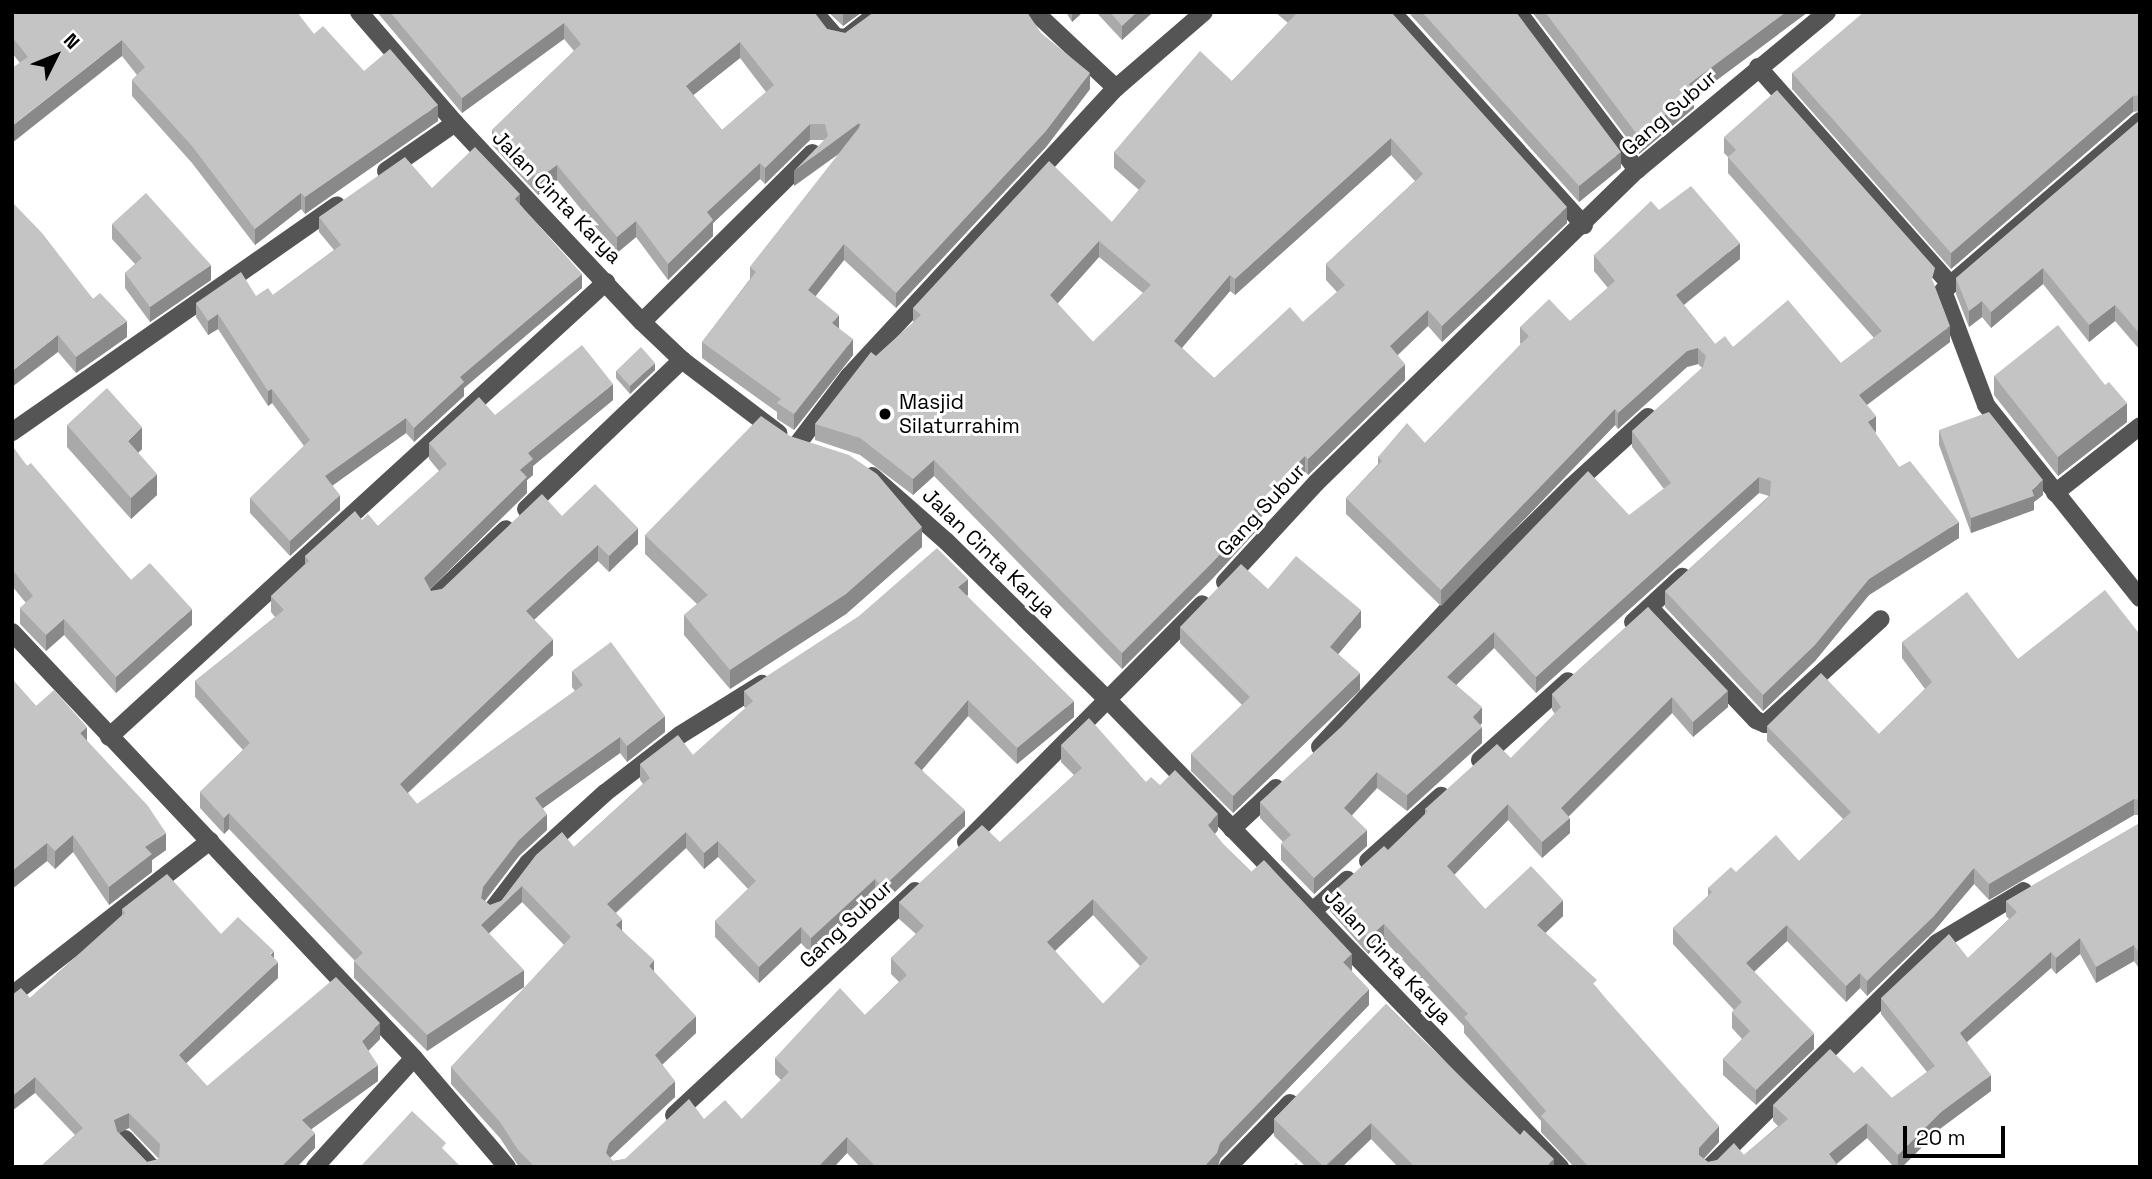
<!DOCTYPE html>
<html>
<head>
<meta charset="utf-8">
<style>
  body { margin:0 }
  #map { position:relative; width:2152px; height:1179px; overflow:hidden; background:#fff; font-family:"Space Grotesk",sans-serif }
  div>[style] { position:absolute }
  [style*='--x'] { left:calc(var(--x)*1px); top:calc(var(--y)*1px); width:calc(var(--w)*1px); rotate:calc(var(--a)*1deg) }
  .minor>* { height:18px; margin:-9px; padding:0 9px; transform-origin:9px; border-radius:9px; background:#555 }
  .wall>* { inset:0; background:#a9a9a9 }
  .shaded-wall>* { inset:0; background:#898989 }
  .building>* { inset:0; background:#c4c4c4 }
  .dots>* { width:19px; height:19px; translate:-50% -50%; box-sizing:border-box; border:4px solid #fff; border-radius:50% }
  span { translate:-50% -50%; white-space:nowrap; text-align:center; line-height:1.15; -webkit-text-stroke:6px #fff; paint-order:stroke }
  .street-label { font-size:21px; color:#000 }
  .poi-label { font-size:21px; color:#000 }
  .left { translate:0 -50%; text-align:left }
  .frame { position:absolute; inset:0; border:14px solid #000; pointer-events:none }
  .north { position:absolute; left:21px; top:21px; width:70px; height:70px; -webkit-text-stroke:5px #fff; paint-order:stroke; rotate:47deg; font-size:19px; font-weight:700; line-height:28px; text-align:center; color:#000 }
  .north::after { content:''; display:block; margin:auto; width:24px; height:32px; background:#000; clip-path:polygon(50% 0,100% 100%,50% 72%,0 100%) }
  .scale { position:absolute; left:1903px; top:1126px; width:102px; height:32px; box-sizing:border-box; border:4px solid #000; border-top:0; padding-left:9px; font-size:21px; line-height:24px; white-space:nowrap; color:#000; -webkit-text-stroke:5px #fff; paint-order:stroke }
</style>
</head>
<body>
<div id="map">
  <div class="minor">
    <i style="--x:359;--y:12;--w:147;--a:49.1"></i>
    <i style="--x:455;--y:123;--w:273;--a:46.8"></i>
    <i style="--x:642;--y:322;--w:55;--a:43.5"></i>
    <i style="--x:682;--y:360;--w:121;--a:37.2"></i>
    <i style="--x:814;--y:12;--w:33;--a:49"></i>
    <i style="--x:836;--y:37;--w:10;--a:6"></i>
    <i style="--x:846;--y:38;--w:42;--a:-38.2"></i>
    <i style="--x:1035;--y:12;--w:111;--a:43.2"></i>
    <i style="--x:1392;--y:12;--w:287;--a:48"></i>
    <i style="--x:1518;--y:12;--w:198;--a:53"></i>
    <i style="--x:1758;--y:67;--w:287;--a:48.5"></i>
    <i style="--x:2140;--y:121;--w:260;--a:139.2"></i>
    <i style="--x:1943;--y:291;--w:122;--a:69.3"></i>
    <i style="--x:1986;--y:405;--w:247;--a:51.4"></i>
    <i style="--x:386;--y:171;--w:84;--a:-34.8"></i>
    <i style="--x:642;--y:322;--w:240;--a:-44.8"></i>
    <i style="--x:12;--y:432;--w:396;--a:-34.9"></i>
    <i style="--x:796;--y:446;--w:88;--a:-52.9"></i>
    <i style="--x:849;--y:376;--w:393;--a:-47.2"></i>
    <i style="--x:1116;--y:88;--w:116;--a:-40.8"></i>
    <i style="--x:872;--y:476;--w:98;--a:41.3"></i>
    <i style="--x:946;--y:541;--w:224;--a:44.5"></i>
    <i style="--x:1106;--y:698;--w:653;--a:45.93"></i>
    <i style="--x:2055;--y:493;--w:108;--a:-38.2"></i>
    <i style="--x:526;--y:509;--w:216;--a:-43.7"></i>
    <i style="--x:1225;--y:582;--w:134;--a:-47.4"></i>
    <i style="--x:1316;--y:483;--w:448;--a:-44.3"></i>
    <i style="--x:1637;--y:170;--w:247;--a:-39.7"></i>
    <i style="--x:435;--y:597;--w:98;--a:-43.8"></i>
    <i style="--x:1650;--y:608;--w:154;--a:46.6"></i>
    <i style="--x:1756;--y:720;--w:10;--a:24"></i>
    <i style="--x:1765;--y:724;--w:156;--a:-42.2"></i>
    <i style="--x:1633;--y:622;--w:67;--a:-42.6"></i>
    <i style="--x:12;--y:632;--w:586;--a:46.66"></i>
    <i style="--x:414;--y:1058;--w:143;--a:49.5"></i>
    <i style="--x:109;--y:737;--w:674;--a:-42.47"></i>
    <i style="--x:1320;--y:747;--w:195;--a:-47.1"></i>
    <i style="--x:1453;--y:604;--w:166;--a:-44.8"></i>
    <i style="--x:1571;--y:487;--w:104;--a:-42.3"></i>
    <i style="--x:1480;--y:760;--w:118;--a:-41.9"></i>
    <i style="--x:1232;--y:829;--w:60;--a:-43"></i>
    <i style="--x:966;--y:842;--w:335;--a:-45.2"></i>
    <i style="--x:1368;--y:861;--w:98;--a:-41.7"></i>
    <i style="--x:492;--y:910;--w:59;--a:-52.5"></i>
    <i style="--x:528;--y:863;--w:104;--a:-42.3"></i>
    <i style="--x:605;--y:793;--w:95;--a:-37.7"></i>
    <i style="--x:680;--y:735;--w:97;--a:-31.9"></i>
    <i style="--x:1314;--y:910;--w:45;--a:-42.3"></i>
    <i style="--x:12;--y:995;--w:251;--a:-37.9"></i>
    <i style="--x:674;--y:1115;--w:329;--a:-42.9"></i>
    <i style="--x:125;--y:1139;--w:38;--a:47"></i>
    <i style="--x:315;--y:1167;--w:147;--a:-47.8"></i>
    <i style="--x:1228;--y:1167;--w:89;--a:-45.9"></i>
    <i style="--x:1710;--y:1167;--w:319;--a:-44.6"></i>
    <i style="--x:1937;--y:943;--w:101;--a:-30.9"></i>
  </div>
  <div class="wall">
    <i style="clip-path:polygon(12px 12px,314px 34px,364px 71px,438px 121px,305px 214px,301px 209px,255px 245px,192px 163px,132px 96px,132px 80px,137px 75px,122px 56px,20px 63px,12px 53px)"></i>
    <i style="clip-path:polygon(evenodd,377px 12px,814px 12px,827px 29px,845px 33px,1041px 33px,1090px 89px,1046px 147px,896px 308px,844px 260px,815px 296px,839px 328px,853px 355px,794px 430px,777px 419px,777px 412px,702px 358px,702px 342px,750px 279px,750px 267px,840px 153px,794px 186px,824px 140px,810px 140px,765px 184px,760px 179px,713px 223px,713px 236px,668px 280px,636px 237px,617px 253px,557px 180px,538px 195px,492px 145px,492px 130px,574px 51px,564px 39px,462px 113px,377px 12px,740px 58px,766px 92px,722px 130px,693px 95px,740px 58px)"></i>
    <i style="clip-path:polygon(828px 12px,862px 12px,843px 26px)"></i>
    <i style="clip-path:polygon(1066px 12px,1083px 12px,1072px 22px)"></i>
    <i style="clip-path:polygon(1096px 12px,1153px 12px,1122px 40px)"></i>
    <i style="clip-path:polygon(evenodd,1275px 12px,1391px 12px,1567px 223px,1442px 342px,1428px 326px,1398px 355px,1405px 380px,1308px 475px,1305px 472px,1258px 520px,1258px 529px,1213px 578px,1122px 669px,934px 476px,913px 495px,860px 455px,815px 440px,815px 424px,876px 356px,913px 323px,913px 308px,1112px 222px,1139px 190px,1114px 168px,1114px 152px,1232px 81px,1288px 23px,1275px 12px,1391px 155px,1415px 181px,1326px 264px,1326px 280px,1337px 292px,1303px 322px,1214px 378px,1182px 348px,1230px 291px,1235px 295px,1391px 155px,1275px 12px,1099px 257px,1143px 293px,1093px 342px,1057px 304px,1099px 257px)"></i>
    <i style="clip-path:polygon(1408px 12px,1516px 12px,1621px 168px,1579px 202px)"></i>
    <i style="clip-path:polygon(1532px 12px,1808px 12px,1694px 97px,1694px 108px,1639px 154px)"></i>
    <i style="clip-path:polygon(2140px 12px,2140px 111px,2133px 112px,1951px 269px,1792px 89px,1792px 73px)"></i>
    <i style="clip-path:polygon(2140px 120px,2140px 350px,2115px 321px,2089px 342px,2043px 284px,1991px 328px,1982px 317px,1969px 327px,1956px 294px,1956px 278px)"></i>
    <i style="clip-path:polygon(1724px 137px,1934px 284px,1950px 342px,1866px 405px,1875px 433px,1899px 467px,1959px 538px,1869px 595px,1815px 661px,1763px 711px,1665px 607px,1665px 591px,1769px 496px,1759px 493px,1536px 693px,1494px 648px,1456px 685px,1482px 723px,1480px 725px,1482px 743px,1407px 811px,1377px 788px,1352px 815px,1367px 846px,1314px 894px,1281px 860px,1281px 844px,1283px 842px,1260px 818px,1260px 802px,1664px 489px,1632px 447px,1632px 431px,1702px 368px,1698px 364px,1687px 367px,1618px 429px,1615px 425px,1441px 606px,1346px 514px,1346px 498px,1378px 464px,1378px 457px,1425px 443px,1521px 344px,1520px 343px,1520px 327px,1570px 321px,1608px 288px,1594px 271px,1594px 255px,1659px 210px,1740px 259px,1684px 305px,1715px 344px,1841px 363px,1874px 338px,1728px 173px,1728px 157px,1724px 153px)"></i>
    <i style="clip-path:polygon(432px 188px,520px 205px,582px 288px,464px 388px,464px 396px,414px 442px,406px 433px,332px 485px,340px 510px,290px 556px,250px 513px,250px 498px,304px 446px,272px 403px,268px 406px,218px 329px,208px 335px,196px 317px,196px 303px,273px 295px,334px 250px,319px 232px,319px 217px)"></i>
    <i style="clip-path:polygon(12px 202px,93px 299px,127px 337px,76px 373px,58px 352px)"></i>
    <i style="clip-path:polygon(112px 224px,211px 280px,150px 322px,125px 288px,125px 273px,135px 264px,112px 239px)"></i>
    <i style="clip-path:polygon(655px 370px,630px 394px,616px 378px,616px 371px)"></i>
    <i style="clip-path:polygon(1994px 376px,2127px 422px,2058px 476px,1994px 395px)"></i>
    <i style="clip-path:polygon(evenodd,613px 400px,533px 466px,533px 475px,527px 480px,527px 493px,430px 589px,431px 591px,442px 589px,562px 516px,638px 544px,609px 572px,598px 561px,534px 620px,553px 655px,408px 793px,417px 804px,575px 691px,572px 687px,572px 671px,665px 732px,627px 762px,620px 753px,543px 808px,547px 830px,519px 856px,485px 901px,490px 905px,501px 901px,574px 847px,643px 784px,640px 780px,640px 764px,693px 755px,746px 708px,744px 707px,744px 691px,968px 595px,967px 596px,1074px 717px,1017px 764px,968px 716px,922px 770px,965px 826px,883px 903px,875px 896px,811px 954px,801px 943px,759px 983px,715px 937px,715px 921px,748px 889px,718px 857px,704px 869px,686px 848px,616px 913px,622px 930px,654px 972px,696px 1033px,662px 1065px,675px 1097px,610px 1158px,613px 1161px,625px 1159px,704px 1119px,742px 1119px,781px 1080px,775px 1074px,775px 1058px,865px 1015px,899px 982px,891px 974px,891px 958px,916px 934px,899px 919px,899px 902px,1000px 842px,1074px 775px,1061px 762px,1061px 745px,1146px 782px,1160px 785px,1218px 830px,1215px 834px,1223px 844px,1352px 970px,1351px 971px,1369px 1005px,1220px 1159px,1218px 1167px,860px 1167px,847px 1153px,834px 1167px,519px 1167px,500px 1138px,451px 1084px,451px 1067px,564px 945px,522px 902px,489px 933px,524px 987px,427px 1051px,354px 978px,354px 961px,355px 961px,229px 829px,224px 834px,200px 808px,200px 792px,243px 750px,195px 697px,195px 681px,275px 617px,271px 612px,271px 596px,305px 564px,305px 556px,362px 520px,378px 526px,439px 471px,429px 459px,429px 443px,495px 415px,613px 400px,1093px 915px,1140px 966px,1103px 1004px,1055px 951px,1093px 915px)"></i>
    <i style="clip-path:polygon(67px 425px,142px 449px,138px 453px,157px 495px,131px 519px,67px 447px)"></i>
    <i style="clip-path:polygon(1939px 430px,2043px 495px,2034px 502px,2034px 510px,1971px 533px,1939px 445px)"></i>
    <i style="clip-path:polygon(12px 449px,131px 580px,192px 625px,116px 693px,64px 635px,46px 651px,20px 624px,20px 608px,26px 603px,12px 586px)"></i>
    <i style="clip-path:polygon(645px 535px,922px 547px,846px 614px,730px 689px,684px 635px,684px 615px,697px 604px,645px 554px)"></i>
    <i style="clip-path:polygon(1268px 589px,1361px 627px,1338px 654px,1360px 690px,1233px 813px,1191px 771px,1191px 754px,1242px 705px,1180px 643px,1180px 627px)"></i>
    <i style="clip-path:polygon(1648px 607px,1728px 707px,1693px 737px,1672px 713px,1569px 816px,1570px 833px,1542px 858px,1508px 820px,1454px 875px,1485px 909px,1563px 916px,1545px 933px,1597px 988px,1719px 1142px,1704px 1159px,1708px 1162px,1744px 1155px,1778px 1126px,1773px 1121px,1773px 1105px,1854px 1073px,1892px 1098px,1927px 1072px,1881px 1014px,1881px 998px,1968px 958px,2009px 919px,2006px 916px,2006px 901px,2140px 823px,2140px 970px,2134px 961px,2096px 983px,2080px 954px,2056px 974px,2051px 968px,1967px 1042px,1991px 1091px,1941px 1128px,1902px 1167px,1894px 1167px,1867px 1138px,1836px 1164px,1839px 1167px,1574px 1167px,1541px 1132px,1541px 1121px,1464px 1033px,1464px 1026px,1384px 940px,1368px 954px,1330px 911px,1330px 895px,1388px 850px,1425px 815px,1425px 809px,1511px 758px,1555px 714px,1552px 710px,1552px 694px)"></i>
    <i style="clip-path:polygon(2140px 631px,2140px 815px,2134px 815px,1989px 900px,1974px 884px,1934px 931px,1867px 996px,1860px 988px,1846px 1002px,1787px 941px,1754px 972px,1814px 1049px,1756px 1105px,1723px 1075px,1723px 1059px,1742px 1039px,1732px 1028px,1732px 1012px,1734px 1010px,1673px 944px,1673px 928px,1708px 896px,1708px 888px,1736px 872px,1799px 861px,1843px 819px,1767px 741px,1767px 726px,1879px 734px,1925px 689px,1902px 658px,1902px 642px,2018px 659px)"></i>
    <i style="clip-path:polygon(12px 679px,36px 706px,87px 741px,166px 850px,152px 860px,152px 872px,109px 905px,73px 852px,55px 869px,47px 861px,12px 889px)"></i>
    <i style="clip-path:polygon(evenodd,122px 909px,221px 934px,274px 958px,278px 978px,186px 1063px,207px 1086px,380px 1039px,368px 1051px,378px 1081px,311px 1129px,315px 1148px,297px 1167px,40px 1167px,75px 1135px,35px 1093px,30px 998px,122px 915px,122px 909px,129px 1128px,159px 1159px,147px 1162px,119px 1133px,129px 1128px)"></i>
    <i style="clip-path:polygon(1386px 1004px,1520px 1135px,1554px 1167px,1398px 1167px,1371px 1139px,1342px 1167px,1306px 1167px,1274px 1136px,1274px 1119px)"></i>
  </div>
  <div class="shaded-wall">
    <i style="clip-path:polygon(843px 12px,862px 12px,843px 26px)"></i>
    <i style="clip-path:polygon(1072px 12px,1083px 12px,1072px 22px)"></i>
    <i style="clip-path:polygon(1137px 12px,1153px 12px,1122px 40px,1122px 26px)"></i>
    <i style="clip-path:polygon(1786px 12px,1808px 12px,1694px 97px,1694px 108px,1639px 154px,1639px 137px,1689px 84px)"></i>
    <i style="clip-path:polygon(564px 23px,564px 39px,462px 113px,462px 98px)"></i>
    <i style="clip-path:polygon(122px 40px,122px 56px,12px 143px,12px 126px)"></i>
    <i style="clip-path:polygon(740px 42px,740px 58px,686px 101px,686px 86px)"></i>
    <i style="clip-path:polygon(1090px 73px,1090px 89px,1046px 147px,896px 308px,896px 293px)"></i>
    <i style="clip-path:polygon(2133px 96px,2133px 112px,1951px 269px,1951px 253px)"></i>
    <i style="clip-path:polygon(438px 105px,438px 121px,305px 214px,305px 197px)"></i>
    <i style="clip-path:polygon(859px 123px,859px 139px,794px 186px,794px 171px)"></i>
    <i style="clip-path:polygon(810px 124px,810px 140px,765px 184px,765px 168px)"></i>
    <i style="clip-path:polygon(1391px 138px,1391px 155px,1235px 295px,1235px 279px)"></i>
    <i style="clip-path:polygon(1621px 152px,1621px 168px,1579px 202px,1579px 186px)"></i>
    <i style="clip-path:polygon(760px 163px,760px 179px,713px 223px,713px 236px,668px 280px,668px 264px,707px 212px)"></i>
    <i style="clip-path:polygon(557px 165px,557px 180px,538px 195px,538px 179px)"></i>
    <i style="clip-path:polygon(301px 193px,301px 209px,255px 245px,255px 229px)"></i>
    <i style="clip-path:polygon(520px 194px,520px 209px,515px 199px)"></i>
    <i style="clip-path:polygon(1567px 207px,1567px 223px,1442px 342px,1442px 326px)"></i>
    <i style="clip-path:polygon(636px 221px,636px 237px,617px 253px,617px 237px)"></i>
    <i style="clip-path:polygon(1099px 241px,1099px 257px,1050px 312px,1050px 295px)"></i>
    <i style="clip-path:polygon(1740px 243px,1740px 259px,1676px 311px,1676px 295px)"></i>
    <i style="clip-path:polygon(844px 244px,844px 260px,808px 306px,808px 290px)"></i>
    <i style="clip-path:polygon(211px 265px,211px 280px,150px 322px,150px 307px)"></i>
    <i style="clip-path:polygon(2043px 268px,2043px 284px,1991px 328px,1991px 312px)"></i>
    <i style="clip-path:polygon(582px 274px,582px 288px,464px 388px,464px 396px,414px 442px,414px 428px,460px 377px)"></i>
    <i style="clip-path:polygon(1230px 275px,1230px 291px,1174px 357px,1174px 341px)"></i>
    <i style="clip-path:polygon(1982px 301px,1982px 317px,1969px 327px,1969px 311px)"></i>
    <i style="clip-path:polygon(2115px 305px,2115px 321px,2089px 342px,2089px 325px)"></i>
    <i style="clip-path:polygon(1428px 310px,1428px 326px,1390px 362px,1390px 346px)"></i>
    <i style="clip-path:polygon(218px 314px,218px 329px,208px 335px,208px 321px)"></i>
    <i style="clip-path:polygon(839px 315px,839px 330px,832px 323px)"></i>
    <i style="clip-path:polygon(127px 321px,127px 337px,76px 373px,76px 357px)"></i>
    <i style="clip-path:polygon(1950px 326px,1950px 342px,1859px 411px,1859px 395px)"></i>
    <i style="clip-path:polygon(58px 335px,58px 352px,12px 387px,12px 371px)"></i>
    <i style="clip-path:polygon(853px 339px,853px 355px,794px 430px,794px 414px)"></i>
    <i style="clip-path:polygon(1698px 348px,1698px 364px,1687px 367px,1618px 429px,1618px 413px,1687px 351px)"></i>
    <i style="clip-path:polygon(655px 363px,655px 370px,630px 394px,630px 386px)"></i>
    <i style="clip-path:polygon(1405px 364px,1405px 380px,1308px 475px,1308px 459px)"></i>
    <i style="clip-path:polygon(613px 384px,613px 400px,533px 466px,533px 475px,527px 480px,527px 493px,424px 595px,424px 578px,520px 470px,528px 453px)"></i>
    <i style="clip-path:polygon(272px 389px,272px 403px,268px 406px,268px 391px)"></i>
    <i style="clip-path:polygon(2127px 403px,2127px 422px,2058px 476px,2058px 457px)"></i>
    <i style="clip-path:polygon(1615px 409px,1615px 425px,1441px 606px,1441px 590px)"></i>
    <i style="clip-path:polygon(1876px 416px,1876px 433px,1868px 422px)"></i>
    <i style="clip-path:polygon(406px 418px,406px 433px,325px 491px,325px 476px)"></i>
    <i style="clip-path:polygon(142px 427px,142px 449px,128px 462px,128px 441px)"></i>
    <i style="clip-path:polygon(1305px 456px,1305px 472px,1258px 520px,1258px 529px,1213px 578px,1122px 669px,1122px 653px,1254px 509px)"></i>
    <i style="clip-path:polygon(934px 460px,934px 476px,913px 495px,913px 479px)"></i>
    <i style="clip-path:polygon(157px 474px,157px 495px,131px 519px,131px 498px)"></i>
    <i style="clip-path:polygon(1759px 477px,1759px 493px,1536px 693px,1536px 677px)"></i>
    <i style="clip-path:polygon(2043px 480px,2043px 495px,2034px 502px,2034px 510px,1971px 533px,1971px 518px,2032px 490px)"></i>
    <i style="clip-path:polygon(340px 495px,340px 510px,290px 556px,290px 541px)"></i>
    <i style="clip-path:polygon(1959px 522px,1959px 538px,1869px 595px,1815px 661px,1763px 711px,1763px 695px,1869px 579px)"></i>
    <i style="clip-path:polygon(922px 527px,922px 547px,846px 614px,730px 689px,730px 670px)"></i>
    <i style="clip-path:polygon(638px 528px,638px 544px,609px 572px,609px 556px)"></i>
    <i style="clip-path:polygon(598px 545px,598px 561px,526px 627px,526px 611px)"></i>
    <i style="clip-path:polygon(968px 579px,968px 595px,958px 603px,958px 587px)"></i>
    <i style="clip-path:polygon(192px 609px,192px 625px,116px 693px,116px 677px)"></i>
    <i style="clip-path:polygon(1361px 610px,1361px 627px,1330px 664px,1330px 647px)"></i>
    <i style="clip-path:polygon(64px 619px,64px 635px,46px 651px,46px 635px)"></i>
    <i style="clip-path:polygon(1494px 632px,1494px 648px,1447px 694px,1447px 677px)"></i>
    <i style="clip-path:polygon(553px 639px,553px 655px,400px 800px,400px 784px)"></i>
    <i style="clip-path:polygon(1360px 673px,1360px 690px,1233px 813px,1233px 796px)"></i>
    <i style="clip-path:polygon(1728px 691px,1728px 707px,1693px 737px,1693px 722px)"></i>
    <i style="clip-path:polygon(1672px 697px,1672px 713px,1561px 824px,1561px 808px)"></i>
    <i style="clip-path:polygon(968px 700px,968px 716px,914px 779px,914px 763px)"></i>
    <i style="clip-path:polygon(1074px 701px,1074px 717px,1017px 764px,1017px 748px)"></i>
    <i style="clip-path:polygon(1482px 707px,1482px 723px,1473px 733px,1473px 717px)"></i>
    <i style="clip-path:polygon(665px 716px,665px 732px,627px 762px,627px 746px)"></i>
    <i style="clip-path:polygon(87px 727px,87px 745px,80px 733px)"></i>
    <i style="clip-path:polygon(1482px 727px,1482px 743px,1407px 811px,1407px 795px)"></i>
    <i style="clip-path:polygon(620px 737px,620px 753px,535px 814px,535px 798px)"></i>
    <i style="clip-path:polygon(1377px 772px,1377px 788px,1344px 824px,1344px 808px)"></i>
    <i style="clip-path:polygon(2134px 799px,2134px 815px,1989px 900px,1989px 884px)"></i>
    <i style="clip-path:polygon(1508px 804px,1508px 820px,1447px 882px,1447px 866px)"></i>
    <i style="clip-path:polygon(965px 810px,965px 826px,883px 903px,883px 887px)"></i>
    <i style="clip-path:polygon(229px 813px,229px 829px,224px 834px,224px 818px)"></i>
    <i style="clip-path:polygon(547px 814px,547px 830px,519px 856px,483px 903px,481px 898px,483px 887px,519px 840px)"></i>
    <i style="clip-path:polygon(1218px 814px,1218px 830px,1208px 841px,1208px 825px)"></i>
    <i style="clip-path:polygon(1570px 818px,1570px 833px,1542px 858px,1542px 842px)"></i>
    <i style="clip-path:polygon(1367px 830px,1367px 846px,1314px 894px,1314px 878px)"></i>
    <i style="clip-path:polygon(686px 832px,686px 848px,607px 920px,607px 904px)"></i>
    <i style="clip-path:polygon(166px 833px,166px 850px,152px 860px,152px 872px,109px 905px,109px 887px,145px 847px)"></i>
    <i style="clip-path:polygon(73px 835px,73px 852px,55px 869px,55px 851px)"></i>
    <i style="clip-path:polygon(718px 841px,718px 857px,704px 869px,704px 853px)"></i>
    <i style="clip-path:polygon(47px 843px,47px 861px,12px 889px,12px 871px)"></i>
    <i style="clip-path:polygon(1974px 868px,1974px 884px,1934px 931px,1867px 996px,1867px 981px)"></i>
    <i style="clip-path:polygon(875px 879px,875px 896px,811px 954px,811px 938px)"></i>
    <i style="clip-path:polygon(522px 886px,522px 902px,481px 941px,481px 925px)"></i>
    <i style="clip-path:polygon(1093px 899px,1093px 915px,1047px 958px,1047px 942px)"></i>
    <i style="clip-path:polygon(1563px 900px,1563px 916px,1537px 941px,1537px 925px)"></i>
    <i style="clip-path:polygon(622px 919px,622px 935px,616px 925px)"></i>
    <i style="clip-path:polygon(1384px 924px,1384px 940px,1368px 954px,1368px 938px)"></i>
    <i style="clip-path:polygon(1787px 925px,1787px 941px,1746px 979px,1746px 963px)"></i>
    <i style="clip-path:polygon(801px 927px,801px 943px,759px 983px,759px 967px)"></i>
    <i style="clip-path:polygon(2080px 938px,2080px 954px,2056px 974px,2056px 958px)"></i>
    <i style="clip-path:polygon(2134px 945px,2134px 961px,2096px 983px,2096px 967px)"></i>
    <i style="clip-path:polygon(274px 951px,274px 966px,278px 962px,278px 978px,179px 1070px,179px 1055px)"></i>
    <i style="clip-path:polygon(2051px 952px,2051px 968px,1960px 1048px,1960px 1033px)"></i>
    <i style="clip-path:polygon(1352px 954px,1352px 970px,1343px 979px,1343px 962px)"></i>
    <i style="clip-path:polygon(654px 960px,654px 976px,649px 966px)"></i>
    <i style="clip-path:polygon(524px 970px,524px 987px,427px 1051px,427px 1035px)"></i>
    <i style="clip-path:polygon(1860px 973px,1860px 988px,1846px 1002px,1846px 986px)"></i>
    <i style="clip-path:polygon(1369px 989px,1369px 1005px,1220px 1159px,1218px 1167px,1204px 1167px,1220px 1143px)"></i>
    <i style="clip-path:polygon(696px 1016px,696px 1033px,655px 1071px,655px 1055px)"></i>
    <i style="clip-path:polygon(380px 1023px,380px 1039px,362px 1057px,362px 1041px)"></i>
    <i style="clip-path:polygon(1814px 1033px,1814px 1049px,1756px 1105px,1756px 1090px)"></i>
    <i style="clip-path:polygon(378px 1065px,378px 1081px,302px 1136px,302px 1120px)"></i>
    <i style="clip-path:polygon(1991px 1075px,1991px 1091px,1941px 1128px,1902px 1167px,1898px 1167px,1898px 1155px,1941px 1112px)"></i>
    <i style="clip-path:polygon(35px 1077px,35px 1093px,12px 1111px,12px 1096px)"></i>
    <i style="clip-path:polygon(675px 1081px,675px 1097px,609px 1159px,606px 1153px,609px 1143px)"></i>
    <i style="clip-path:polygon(129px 1113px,129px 1128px,114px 1135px,114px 1120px)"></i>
    <i style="clip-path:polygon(1371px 1123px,1371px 1139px,1342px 1167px,1325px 1167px)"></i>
    <i style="clip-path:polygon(1867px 1123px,1867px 1138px,1833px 1167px,1829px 1154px)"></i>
    <i style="clip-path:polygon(1719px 1126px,1719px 1142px,1699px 1163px,1699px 1148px)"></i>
    <i style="clip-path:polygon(315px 1133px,315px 1148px,297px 1167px,281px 1167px)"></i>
    <i style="clip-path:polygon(847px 1137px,847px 1153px,834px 1167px,818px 1167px)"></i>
    <i style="clip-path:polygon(1554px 1159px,1554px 1167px,1546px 1167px)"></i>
  </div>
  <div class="building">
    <i style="clip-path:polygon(12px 12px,297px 12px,314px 34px,323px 26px,364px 71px,390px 49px,438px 105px,305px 197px,301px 193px,255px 229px,192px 146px,132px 80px,145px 67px,122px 40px,12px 126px,12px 68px,28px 57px,12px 37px)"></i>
    <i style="clip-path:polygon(evenodd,390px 12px,814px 12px,827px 29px,845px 33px,874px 12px,1027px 12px,1041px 33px,1090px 73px,1046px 131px,896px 293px,844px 244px,808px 290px,839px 315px,832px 323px,853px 339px,794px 414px,777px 403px,781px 399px,702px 342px,756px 272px,750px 267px,861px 125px,859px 123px,794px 171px,828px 136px,825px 124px,810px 124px,765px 168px,760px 163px,707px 212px,713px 220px,668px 264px,636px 221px,617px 237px,557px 165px,538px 179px,492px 130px,581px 44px,564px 23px,462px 98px,390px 12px,740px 42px,774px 85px,722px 130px,686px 86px,740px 42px)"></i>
    <i style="clip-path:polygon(1110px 12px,1137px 12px,1122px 26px)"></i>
    <i style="clip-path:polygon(evenodd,1294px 12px,1391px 12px,1567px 207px,1442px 326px,1428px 310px,1390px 346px,1405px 364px,1308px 459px,1305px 456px,1254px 509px,1258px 513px,1213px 562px,1122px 653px,934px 460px,913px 479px,860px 438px,815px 424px,871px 352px,876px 356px,921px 315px,913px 308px,1049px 161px,1112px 222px,1146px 181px,1114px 152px,1200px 51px,1232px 81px,1296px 14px,1294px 12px,1391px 138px,1423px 174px,1326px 264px,1345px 285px,1303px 322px,1290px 307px,1214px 378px,1174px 341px,1230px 275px,1235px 279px,1391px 138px,1294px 12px,1099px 241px,1151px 285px,1093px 342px,1050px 295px,1099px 241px)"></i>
    <i style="clip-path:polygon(1422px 12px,1516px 12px,1621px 152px,1579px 186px)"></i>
    <i style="clip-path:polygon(1545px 12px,1786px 12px,1689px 84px,1694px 91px,1639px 137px)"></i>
    <i style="clip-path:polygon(1864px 12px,2140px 12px,2140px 95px,2133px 96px,1951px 253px,1792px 73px)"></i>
    <i style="clip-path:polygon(1777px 90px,1935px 268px,1932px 279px,1950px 326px,1859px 395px,1876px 416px,1868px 422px,1899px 467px,1910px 461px,1959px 522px,1869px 579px,1815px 645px,1763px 695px,1665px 591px,1770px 496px,1771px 481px,1759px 477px,1536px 677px,1494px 632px,1447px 677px,1482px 707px,1473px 717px,1482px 727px,1407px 795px,1377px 772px,1344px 808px,1367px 830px,1314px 878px,1281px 844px,1291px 835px,1260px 802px,1341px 727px,1588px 471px,1629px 515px,1671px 483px,1632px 431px,1703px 367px,1706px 356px,1698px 348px,1687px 351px,1618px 413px,1615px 409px,1441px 590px,1346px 498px,1382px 461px,1378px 457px,1407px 423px,1425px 443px,1529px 336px,1520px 327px,1549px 299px,1570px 321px,1615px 281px,1594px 255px,1651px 201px,1659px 210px,1691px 186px,1740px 243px,1676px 295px,1715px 344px,1725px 336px,1733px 347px,1788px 300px,1841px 363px,1882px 331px,1728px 157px,1736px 150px,1724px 137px)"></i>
    <i style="clip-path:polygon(2140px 120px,2140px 334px,2115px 305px,2089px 325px,2043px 268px,1991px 312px,1982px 301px,1969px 311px,1956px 278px)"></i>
    <i style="clip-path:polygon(475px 147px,520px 194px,515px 199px,582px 274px,460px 377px,464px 382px,414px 428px,406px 418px,325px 476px,340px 495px,290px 541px,250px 498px,310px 440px,272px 389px,268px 391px,218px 314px,208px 321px,196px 303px,241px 272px,256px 296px,268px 288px,273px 295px,341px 245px,319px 217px,405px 157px,432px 188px)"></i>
    <i style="clip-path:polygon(146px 193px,211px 265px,150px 307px,125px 273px,142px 258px,112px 224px)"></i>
    <i style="clip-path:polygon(12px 202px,42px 233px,93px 299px,100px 293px,127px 321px,76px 357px,58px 335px,12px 371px)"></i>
    <i style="clip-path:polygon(2058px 325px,2105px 385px,2109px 382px,2127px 403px,2058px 457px,1994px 376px)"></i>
    <i style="clip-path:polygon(evenodd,582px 345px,613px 384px,528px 453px,533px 459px,520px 470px,527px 477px,424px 578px,431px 591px,442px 589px,542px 494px,562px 516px,595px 484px,638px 528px,609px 556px,598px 545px,526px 611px,553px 639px,400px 784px,417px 804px,583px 685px,572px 671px,611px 642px,665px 716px,627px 746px,620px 737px,535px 798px,547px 814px,519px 840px,483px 887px,481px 898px,490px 905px,501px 901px,536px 855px,562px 832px,574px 847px,650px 778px,640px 764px,678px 735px,693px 755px,753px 701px,744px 691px,859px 616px,937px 548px,968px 579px,958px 587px,1074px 701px,1017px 748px,968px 700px,914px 763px,965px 810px,883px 887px,875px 879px,811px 938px,801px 927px,759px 967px,715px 921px,756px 881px,718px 841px,704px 853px,686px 832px,607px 904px,622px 919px,616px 925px,654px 960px,649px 966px,696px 1016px,655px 1055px,675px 1081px,609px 1143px,606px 1153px,613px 1161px,625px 1159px,689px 1099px,704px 1119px,725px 1100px,742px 1119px,789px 1072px,775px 1058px,840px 988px,865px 1015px,907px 975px,891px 958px,924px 926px,899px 902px,982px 825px,1000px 842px,1082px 768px,1061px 745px,1089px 718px,1146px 782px,1151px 777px,1160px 785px,1175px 770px,1218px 814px,1208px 825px,1223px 844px,1251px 872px,1264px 860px,1352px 954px,1343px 962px,1369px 989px,1220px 1143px,1217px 1153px,1204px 1167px,876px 1167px,847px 1137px,818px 1167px,738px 1167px,737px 1166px,736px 1167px,535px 1167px,518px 1150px,500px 1122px,451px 1067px,571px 937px,522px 886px,481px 925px,524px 970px,427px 1035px,354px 961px,363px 953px,229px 813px,224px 818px,200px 792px,250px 743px,195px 681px,284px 610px,271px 596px,309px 561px,305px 556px,355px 511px,362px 520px,368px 514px,378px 526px,447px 464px,429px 443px,479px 397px,495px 415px,582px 345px,1093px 899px,1148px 958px,1103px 1004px,1047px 942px,1093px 899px)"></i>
    <i style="clip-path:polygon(641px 347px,655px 363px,630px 386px,616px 371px)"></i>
    <i style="clip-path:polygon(107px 388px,142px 427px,128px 441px,157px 474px,131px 498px,67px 425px)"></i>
    <i style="clip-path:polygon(1989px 412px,2043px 480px,2032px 490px,2034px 496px,1971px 518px,1939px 430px)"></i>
    <i style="clip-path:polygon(761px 416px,790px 436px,849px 455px,877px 474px,922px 527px,846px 594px,730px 670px,684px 615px,708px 595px,645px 535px)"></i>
    <i style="clip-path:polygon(14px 448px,27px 466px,31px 463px,131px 580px,150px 563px,192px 609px,116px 677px,64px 619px,46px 635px,20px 608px,33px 596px,12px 569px,12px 449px)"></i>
    <i style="clip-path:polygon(1296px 556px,1361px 610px,1330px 647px,1360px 673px,1233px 796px,1191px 754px,1250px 697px,1180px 627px,1241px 564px,1268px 589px)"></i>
    <i style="clip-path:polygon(2105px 590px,2138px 632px,2140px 631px,2140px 800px,2134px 799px,1989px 884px,1974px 868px,1934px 916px,1867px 981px,1860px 973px,1846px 986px,1787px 925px,1746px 963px,1814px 1033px,1756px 1090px,1723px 1059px,1750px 1031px,1732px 1012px,1742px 1002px,1673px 928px,1712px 892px,1708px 888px,1731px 867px,1736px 872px,1776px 835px,1799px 861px,1851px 812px,1767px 726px,1821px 673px,1879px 734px,1932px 682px,1902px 642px,1967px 592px,2018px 659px)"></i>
    <i style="clip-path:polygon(1648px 607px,1728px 691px,1693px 722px,1672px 697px,1561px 808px,1570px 818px,1542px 842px,1508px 804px,1447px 866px,1485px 909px,1531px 866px,1563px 900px,1537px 925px,1597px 980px,1593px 984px,1719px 1126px,1699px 1148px,1699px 1155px,1708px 1162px,1717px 1160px,1734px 1143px,1744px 1155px,1788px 1119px,1773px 1105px,1830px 1049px,1854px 1073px,1862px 1066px,1892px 1098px,1935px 1066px,1881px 998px,1949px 934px,1968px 958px,2017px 912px,2006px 901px,2140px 823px,2140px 955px,2134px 945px,2096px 967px,2080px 938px,2056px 958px,2051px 952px,1960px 1033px,1991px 1075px,1941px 1112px,1898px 1155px,1867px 1123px,1829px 1154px,1839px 1167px,1589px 1167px,1541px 1116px,1546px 1111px,1464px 1017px,1468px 1014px,1384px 924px,1368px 938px,1330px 895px,1384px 846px,1388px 850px,1428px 811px,1425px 809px,1497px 744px,1511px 758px,1561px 707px,1552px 694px)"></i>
    <i style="clip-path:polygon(12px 679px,36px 706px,54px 690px,87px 727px,80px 733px,148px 806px,166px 833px,145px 847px,152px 854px,109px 887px,73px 835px,55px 851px,47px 843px,12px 871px)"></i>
    <i style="clip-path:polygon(evenodd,167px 874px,221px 934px,238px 917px,274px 951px,270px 954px,278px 962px,179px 1055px,207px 1086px,336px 977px,380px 1023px,362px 1041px,378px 1065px,302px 1120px,315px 1133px,281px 1167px,40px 1167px,83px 1128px,35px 1077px,12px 1096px,12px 995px,21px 988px,30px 998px,125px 913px,122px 909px,167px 874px,129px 1113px,160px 1144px,159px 1159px,147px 1162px,117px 1131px,114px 1120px,129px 1113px)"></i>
    <i style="clip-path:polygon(1386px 1004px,1520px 1135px,1524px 1130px,1554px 1159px,1546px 1167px,1415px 1167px,1371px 1123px,1324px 1167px,1274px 1119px)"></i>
    <i style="clip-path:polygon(412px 1111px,446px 1143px,442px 1148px,461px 1167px,360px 1167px)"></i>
    <i style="clip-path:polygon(1296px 1163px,1300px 1167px,1292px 1167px)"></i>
  </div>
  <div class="dots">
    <i style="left:885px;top:414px;background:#000"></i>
  </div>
  <div class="street-label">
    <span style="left:1669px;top:113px;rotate:-41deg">Gang Subur</span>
    <span style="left:557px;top:197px;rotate:46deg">Jalan Cinta Karya</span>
    <span style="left:1261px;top:510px;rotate:-47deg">Gang Subur</span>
    <span style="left:989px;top:553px;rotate:44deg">Jalan Cinta Karya</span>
    <span style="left:846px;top:924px;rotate:-43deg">Gang Subur</span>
    <span style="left:1388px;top:957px;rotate:47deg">Jalan Cinta Karya</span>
  </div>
  <div class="poi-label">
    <span class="left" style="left:899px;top:414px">Masjid<br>Silaturrahim</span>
  </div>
  <div class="frame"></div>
  <div class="north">N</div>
  <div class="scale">20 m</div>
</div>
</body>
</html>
